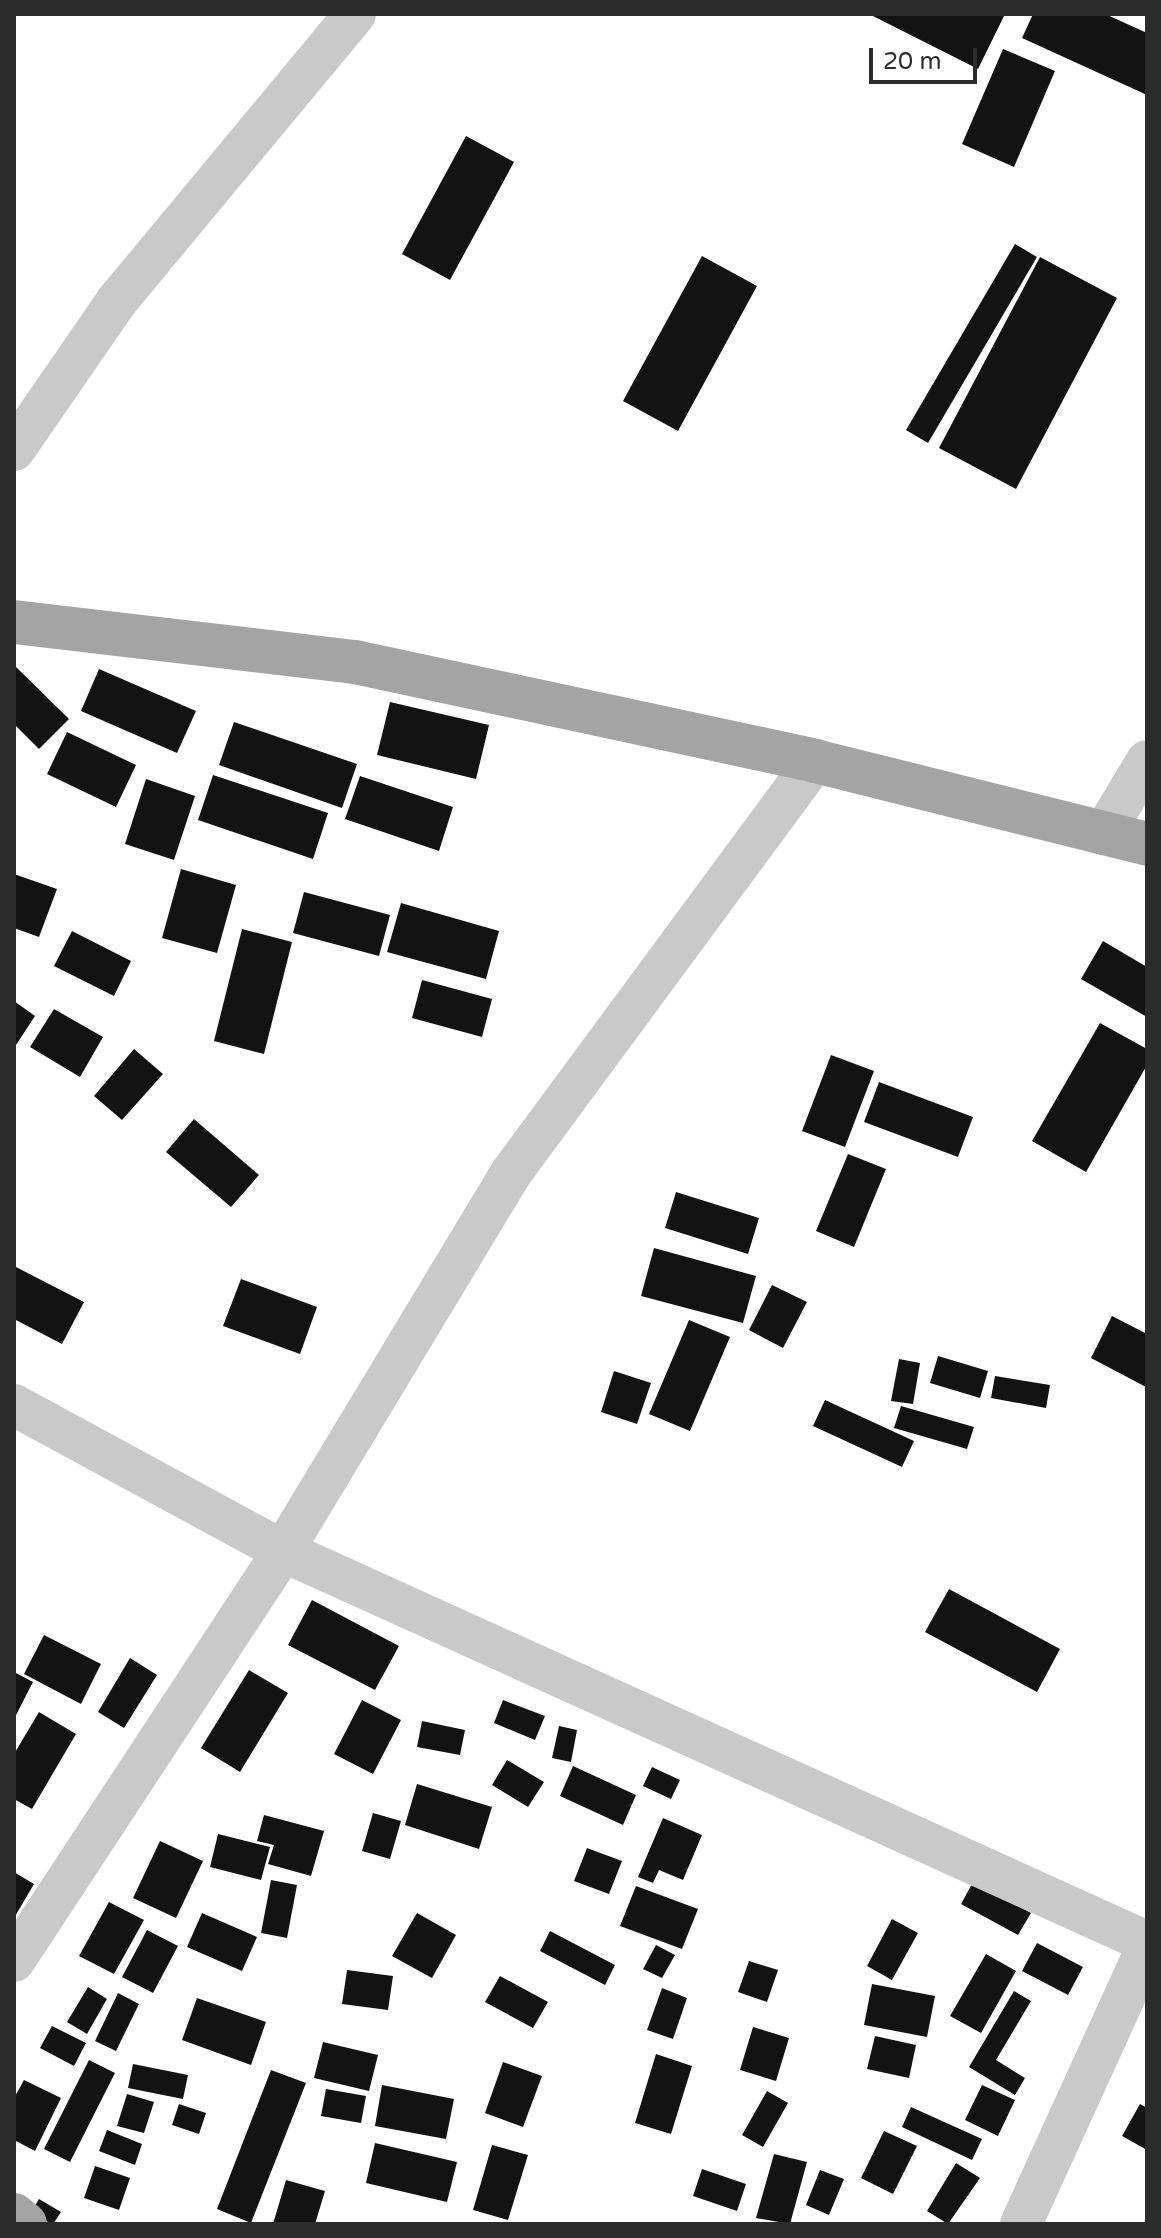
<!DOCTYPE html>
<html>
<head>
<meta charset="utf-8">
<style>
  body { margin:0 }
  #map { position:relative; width:1161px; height:2238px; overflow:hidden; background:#fff; font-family:"Varela Round",sans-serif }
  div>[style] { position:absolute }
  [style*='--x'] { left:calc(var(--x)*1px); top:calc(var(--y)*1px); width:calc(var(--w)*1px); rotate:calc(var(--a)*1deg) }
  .building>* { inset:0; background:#131313 }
  .minor>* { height:42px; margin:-21px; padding:0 21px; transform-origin:21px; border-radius:21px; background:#c9c9c9 }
  .major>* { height:44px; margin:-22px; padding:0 22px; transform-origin:22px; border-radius:22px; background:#a4a4a4 }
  span { translate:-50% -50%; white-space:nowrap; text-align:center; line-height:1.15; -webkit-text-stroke:8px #fff; paint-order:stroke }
  .frame { position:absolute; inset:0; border:16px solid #2c2c2c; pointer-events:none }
  .scale { position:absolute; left:869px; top:48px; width:108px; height:36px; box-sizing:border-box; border:4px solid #2c2c2c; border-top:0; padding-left:10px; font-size:24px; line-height:28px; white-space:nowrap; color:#2c2c2c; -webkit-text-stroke:6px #fff; paint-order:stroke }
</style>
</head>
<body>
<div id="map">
  <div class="building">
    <i style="clip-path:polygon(869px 14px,1005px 14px,978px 69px)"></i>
    <i style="clip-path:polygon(1033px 14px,1105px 14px,1147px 33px,1147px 95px,1022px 38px)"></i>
    <i style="clip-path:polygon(1003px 49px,1055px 71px,1014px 167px,962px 144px)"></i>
    <i style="clip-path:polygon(466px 136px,514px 162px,450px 280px,402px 254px)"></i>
    <i style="clip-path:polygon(1015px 244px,1037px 257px,928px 443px,906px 430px)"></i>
    <i style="clip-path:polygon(702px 256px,757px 286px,678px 431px,623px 401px)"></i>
    <i style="clip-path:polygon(1040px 257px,1117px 298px,1016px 489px,939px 448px)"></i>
    <i style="clip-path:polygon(14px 665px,69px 719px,39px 749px,14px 724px)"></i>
    <i style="clip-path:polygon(99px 669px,196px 711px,177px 753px,81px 711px)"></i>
    <i style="clip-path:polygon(390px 702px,489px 725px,476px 779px,377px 755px)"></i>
    <i style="clip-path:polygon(234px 722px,357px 764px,342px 808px,219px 765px)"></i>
    <i style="clip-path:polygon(67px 732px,136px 765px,116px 807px,47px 774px)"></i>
    <i style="clip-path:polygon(213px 775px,328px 813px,313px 859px,198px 820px)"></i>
    <i style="clip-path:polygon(360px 776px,453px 807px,439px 851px,345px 819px)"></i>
    <i style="clip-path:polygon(146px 779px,195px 796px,174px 860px,125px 844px)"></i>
    <i style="clip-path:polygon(181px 869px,236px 885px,217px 953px,162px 938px)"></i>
    <i style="clip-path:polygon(14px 874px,57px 889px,39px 937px,14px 928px)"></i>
    <i style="clip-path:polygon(304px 892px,390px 915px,379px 956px,293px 933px)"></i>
    <i style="clip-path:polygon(401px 903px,499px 931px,486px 979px,387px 952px)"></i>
    <i style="clip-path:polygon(242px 929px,292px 942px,264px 1054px,214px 1041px)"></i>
    <i style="clip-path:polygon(72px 931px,131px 961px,114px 996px,54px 966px)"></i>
    <i style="clip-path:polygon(1103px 941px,1147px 967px,1147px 1017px,1081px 979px)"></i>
    <i style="clip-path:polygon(422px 980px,492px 999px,482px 1037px,412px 1018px)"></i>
    <i style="clip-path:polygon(14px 1001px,35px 1016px,16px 1045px,14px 1044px)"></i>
    <i style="clip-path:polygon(54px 1009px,103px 1037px,80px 1077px,30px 1047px)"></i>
    <i style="clip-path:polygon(1100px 1023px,1147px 1049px,1147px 1065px,1086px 1172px,1032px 1141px)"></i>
    <i style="clip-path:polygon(134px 1049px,163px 1074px,122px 1120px,94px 1096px)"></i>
    <i style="clip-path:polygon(831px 1055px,874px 1071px,845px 1147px,802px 1131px)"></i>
    <i style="clip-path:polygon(879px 1082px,973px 1117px,958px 1157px,864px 1122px)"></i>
    <i style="clip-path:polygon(194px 1119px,259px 1175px,231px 1207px,166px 1152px)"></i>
    <i style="clip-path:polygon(848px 1154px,886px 1169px,854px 1247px,816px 1231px)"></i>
    <i style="clip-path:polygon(676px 1192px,759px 1218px,748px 1254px,665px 1228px)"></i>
    <i style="clip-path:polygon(654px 1248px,756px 1276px,743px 1323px,641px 1296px)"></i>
    <i style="clip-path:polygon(14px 1266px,84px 1302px,62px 1344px,14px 1319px)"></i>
    <i style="clip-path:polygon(241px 1279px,317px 1307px,300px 1354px,223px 1326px)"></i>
    <i style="clip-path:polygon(772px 1285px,807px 1302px,783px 1348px,749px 1330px)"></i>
    <i style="clip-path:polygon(1112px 1316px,1147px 1334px,1146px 1387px,1091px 1358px)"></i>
    <i style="clip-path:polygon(689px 1320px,730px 1337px,690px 1431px,649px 1414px)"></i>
    <i style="clip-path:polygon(938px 1356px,988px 1371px,980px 1398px,930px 1383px)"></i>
    <i style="clip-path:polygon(899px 1359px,920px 1363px,913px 1404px,891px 1401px)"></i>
    <i style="clip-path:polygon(614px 1371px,651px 1383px,637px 1424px,601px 1412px)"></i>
    <i style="clip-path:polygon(995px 1376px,1050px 1385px,1046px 1408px,991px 1398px)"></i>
    <i style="clip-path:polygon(825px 1400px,914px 1441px,902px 1467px,813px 1426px)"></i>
    <i style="clip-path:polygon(901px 1406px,974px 1427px,967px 1449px,894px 1428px)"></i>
    <i style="clip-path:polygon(949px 1589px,1060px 1649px,1037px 1692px,925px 1632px)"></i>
    <i style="clip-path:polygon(312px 1600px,399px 1646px,375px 1690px,288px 1645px)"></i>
    <i style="clip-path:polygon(44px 1635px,101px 1664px,81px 1704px,24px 1674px)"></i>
    <i style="clip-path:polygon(130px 1658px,157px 1675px,124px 1728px,98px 1712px)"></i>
    <i style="clip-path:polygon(249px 1670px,288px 1693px,240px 1772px,201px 1748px)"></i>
    <i style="clip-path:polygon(14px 1672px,33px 1682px,14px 1719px)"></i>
    <i style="clip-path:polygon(362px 1700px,401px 1720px,373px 1774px,334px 1754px)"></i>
    <i style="clip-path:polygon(503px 1700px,545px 1716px,535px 1740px,494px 1723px)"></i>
    <i style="clip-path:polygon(39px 1712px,76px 1734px,32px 1809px,14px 1799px,14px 1754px)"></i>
    <i style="clip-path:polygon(422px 1721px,465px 1730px,460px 1755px,417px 1747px)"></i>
    <i style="clip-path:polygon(559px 1726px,577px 1730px,571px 1762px,552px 1758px)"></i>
    <i style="clip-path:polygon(507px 1760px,544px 1782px,528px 1807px,492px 1785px)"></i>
    <i style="clip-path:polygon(573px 1766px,636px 1795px,623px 1825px,560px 1796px)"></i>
    <i style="clip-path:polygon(652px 1767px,680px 1780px,671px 1799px,643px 1786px)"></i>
    <i style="clip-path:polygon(417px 1784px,492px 1807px,479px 1849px,405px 1825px)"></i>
    <i style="clip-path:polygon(373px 1813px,401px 1821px,390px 1859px,362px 1851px)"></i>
    <i style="clip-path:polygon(264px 1815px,324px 1831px,311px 1876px,268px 1864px,274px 1845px,257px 1841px)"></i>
    <i style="clip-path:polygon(663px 1818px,702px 1835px,683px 1880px,659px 1870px,653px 1883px,638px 1877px)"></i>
    <i style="clip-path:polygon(218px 1834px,270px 1847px,261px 1880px,210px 1867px)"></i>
    <i style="clip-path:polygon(160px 1841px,203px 1861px,176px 1918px,133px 1898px)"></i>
    <i style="clip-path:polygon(587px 1848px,622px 1861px,609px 1894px,574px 1881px)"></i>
    <i style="clip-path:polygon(14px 1872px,34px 1884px,14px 1918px)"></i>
    <i style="clip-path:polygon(271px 1880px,297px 1885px,287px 1938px,261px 1933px)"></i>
    <i style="clip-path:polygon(973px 1882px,1031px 1913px,1018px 1935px,961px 1904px)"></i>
    <i style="clip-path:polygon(636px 1886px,698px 1909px,682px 1949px,620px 1926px)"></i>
    <i style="clip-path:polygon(109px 1902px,144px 1920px,114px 1974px,79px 1956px)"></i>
    <i style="clip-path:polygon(202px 1913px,257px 1937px,242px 1971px,187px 1947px)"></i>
    <i style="clip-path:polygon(417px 1913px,456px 1935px,432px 1978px,392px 1956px)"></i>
    <i style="clip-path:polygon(892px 1919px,918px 1933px,892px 1980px,867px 1966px)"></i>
    <i style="clip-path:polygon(147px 1930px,178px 1946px,153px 1993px,122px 1977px)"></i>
    <i style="clip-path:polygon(550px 1931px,615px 1965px,605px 1985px,540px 1951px)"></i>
    <i style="clip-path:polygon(1037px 1943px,1083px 1967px,1068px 1995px,1022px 1971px)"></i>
    <i style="clip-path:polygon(656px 1945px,675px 1955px,662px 1978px,643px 1969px)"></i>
    <i style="clip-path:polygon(986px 1954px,1016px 1971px,981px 2033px,950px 2016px)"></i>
    <i style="clip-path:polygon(749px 1961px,778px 1970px,767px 2002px,738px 1992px)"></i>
    <i style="clip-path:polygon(347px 1970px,393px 1976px,388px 2010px,342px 2004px)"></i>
    <i style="clip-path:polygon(500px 1976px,548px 2002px,533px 2028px,485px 2002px)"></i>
    <i style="clip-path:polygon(872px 1984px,935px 1996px,927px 2037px,864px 2025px)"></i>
    <i style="clip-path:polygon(88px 1987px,107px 1999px,87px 2034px,67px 2022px)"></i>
    <i style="clip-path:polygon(662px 1988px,687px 1998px,673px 2039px,647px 2030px)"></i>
    <i style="clip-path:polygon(1014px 1991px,1031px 2001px,996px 2060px,1025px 2078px,1015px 2095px,969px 2067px)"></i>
    <i style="clip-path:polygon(118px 1993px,139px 2004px,116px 2051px,95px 2041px)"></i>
    <i style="clip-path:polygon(197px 1998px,266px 2022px,251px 2065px,182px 2040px)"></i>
    <i style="clip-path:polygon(52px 2026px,86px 2043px,74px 2066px,40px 2048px)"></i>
    <i style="clip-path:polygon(753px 2027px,789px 2038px,776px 2081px,740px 2070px)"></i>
    <i style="clip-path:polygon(875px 2036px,916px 2045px,909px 2078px,867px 2069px)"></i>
    <i style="clip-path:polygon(323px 2042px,378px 2055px,369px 2091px,314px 2078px)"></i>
    <i style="clip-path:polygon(656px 2054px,692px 2066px,671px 2134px,635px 2123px)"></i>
    <i style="clip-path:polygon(89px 2060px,115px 2073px,70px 2162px,44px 2149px)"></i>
    <i style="clip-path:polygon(503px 2062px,542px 2076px,523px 2127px,485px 2113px)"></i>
    <i style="clip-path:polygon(133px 2064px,188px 2075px,183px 2099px,128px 2088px)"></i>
    <i style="clip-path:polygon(271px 2070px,306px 2083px,251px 2223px,217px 2209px)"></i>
    <i style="clip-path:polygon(24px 2080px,61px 2098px,35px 2151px,14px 2140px,14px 2098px)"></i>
    <i style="clip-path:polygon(382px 2085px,454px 2099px,446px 2139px,375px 2126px)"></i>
    <i style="clip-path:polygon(982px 2085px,1015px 2100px,998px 2136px,965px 2120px)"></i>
    <i style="clip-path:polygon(326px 2089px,366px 2096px,361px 2123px,321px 2116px)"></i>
    <i style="clip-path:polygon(767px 2091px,788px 2103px,763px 2147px,742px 2135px)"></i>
    <i style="clip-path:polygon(127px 2094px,154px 2102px,144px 2133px,117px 2126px)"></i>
    <i style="clip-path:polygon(179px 2104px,206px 2113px,199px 2134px,172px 2125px)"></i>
    <i style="clip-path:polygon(1140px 2104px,1147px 2108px,1147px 2150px,1122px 2136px)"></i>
    <i style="clip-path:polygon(911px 2107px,982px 2139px,972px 2160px,902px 2127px)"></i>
    <i style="clip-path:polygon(107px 2130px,142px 2144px,135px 2165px,99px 2151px)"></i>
    <i style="clip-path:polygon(884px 2131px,917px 2146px,893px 2194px,861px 2178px)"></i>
    <i style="clip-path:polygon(375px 2143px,457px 2162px,447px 2202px,366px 2183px)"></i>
    <i style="clip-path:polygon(492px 2145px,528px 2155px,508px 2220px,473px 2210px)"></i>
    <i style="clip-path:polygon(774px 2154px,807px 2162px,790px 2224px,756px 2218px)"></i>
    <i style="clip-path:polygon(956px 2163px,980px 2178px,948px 2224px,927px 2211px)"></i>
    <i style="clip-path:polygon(95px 2166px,130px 2178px,119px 2210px,84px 2198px)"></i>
    <i style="clip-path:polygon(702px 2169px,746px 2184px,737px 2211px,693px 2196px)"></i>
    <i style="clip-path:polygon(820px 2170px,844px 2179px,829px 2215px,806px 2205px)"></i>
    <i style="clip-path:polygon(286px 2180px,325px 2191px,315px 2224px,273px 2224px)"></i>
    <i style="clip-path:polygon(39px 2199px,61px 2212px,53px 2224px,30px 2214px)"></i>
  </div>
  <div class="minor">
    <i style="--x:14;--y:450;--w:180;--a:-55.4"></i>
    <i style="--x:116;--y:302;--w:374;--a:-50.3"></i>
    <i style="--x:1103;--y:834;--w:85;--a:-58.9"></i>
    <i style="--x:14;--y:1405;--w:306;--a:28.5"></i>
    <i style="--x:283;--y:1551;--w:948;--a:24.35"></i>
    <i style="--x:14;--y:1961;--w:490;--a:-56.7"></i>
    <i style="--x:283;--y:1551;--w:441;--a:-58.9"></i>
    <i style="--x:511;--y:1173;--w:512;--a:-53.58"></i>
    <i style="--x:1021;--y:2224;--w:303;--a:-65.5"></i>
  </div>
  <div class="major">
    <i style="--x:14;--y:622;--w:343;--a:6.7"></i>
    <i style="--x:355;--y:662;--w:471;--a:12.1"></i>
    <i style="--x:815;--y:761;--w:342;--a:14"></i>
    <i style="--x:14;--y:2215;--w:14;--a:39"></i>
  </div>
  <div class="frame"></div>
  <div class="scale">20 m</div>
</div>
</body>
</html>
